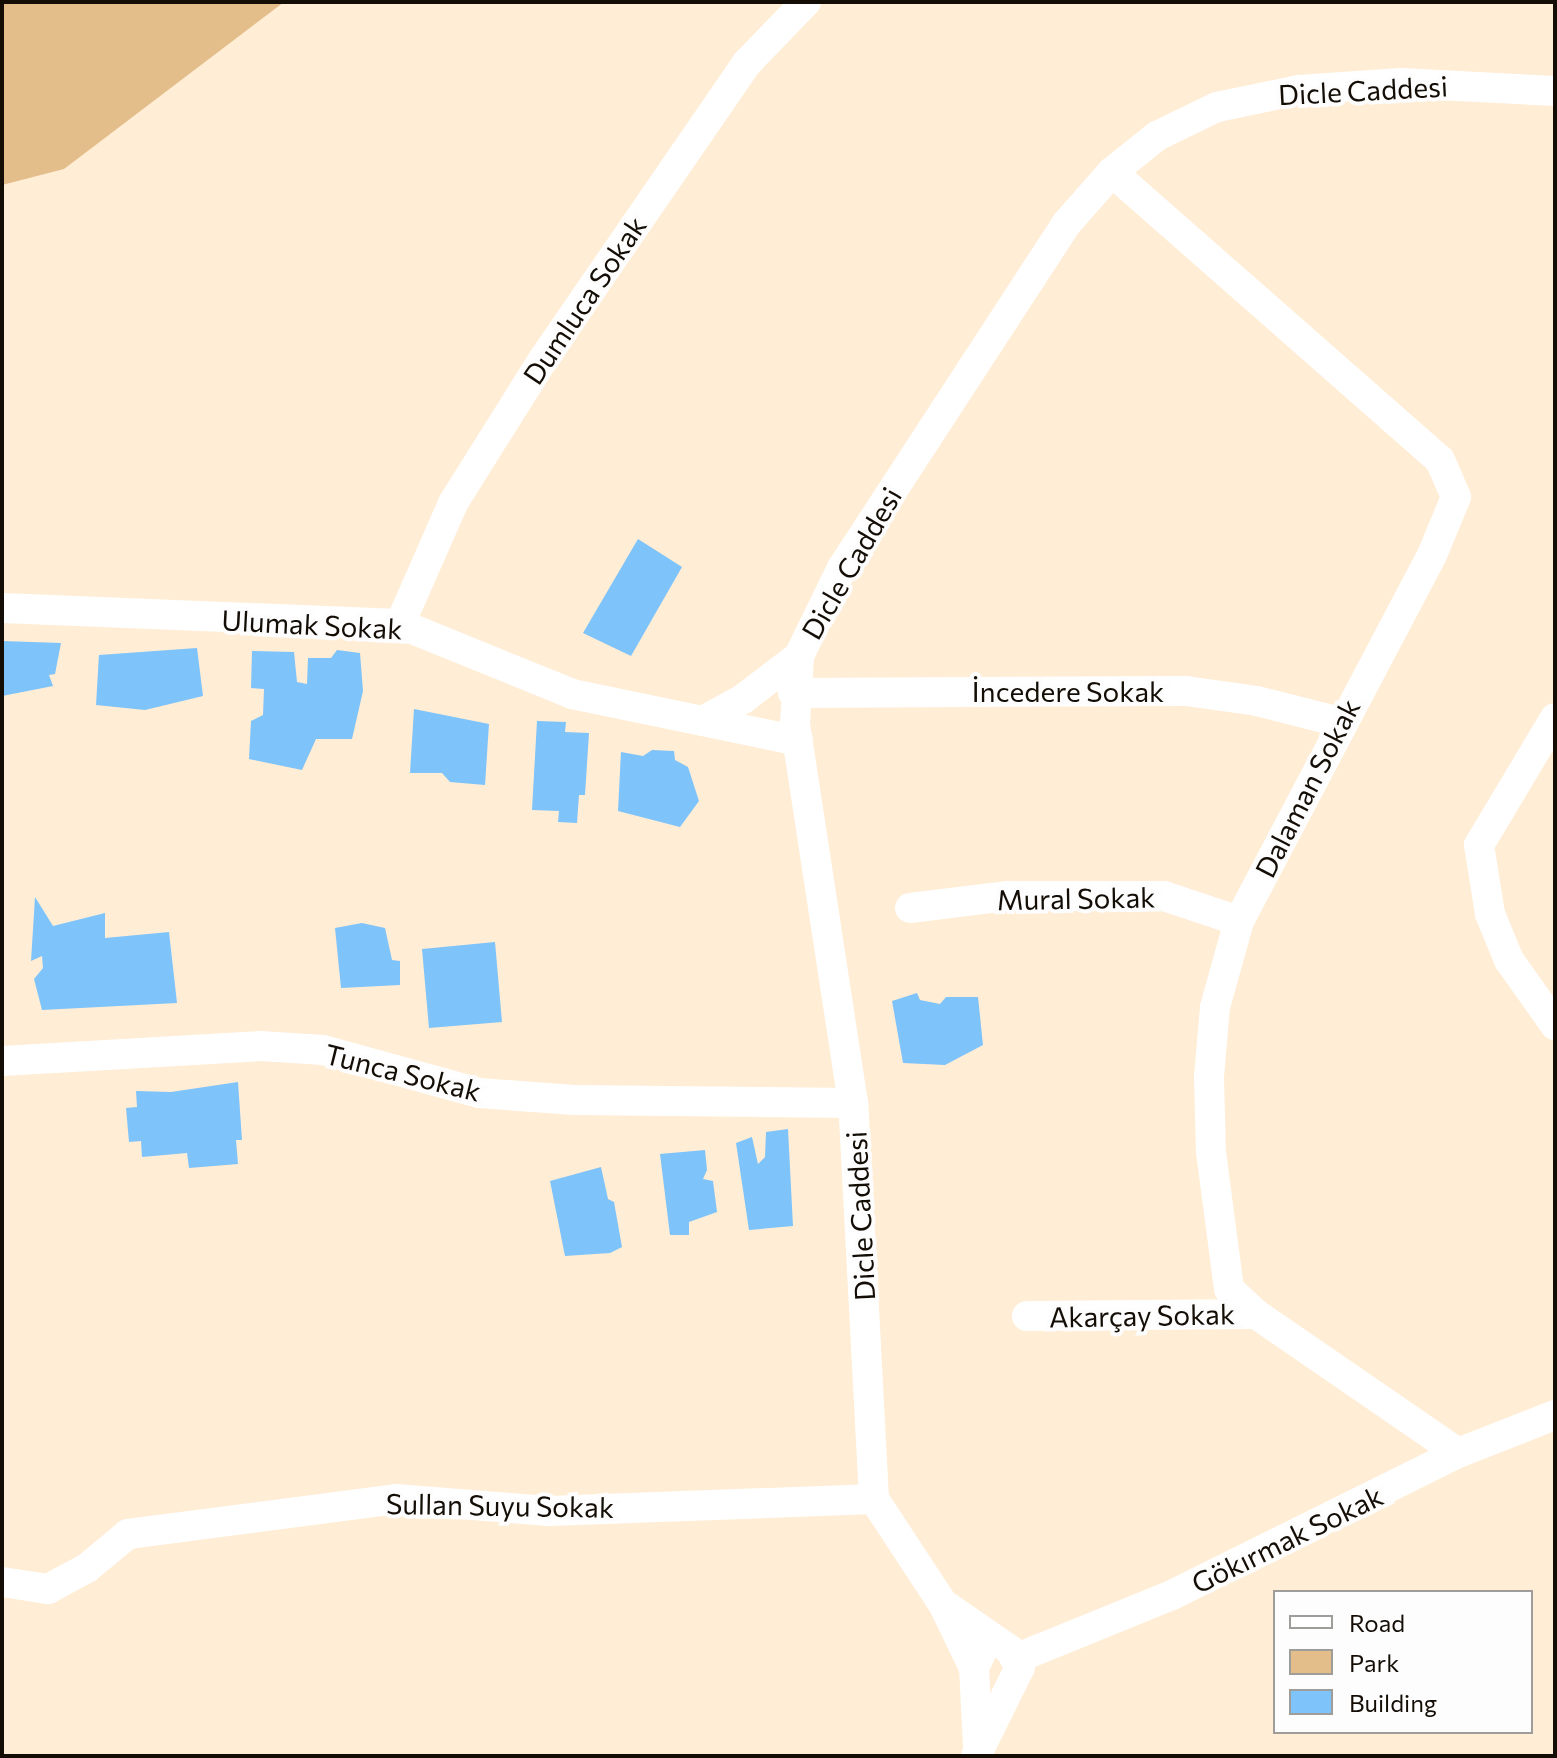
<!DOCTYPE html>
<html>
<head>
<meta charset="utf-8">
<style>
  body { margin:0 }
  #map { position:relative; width:1557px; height:1758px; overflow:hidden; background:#ffedd5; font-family:Commissioner,sans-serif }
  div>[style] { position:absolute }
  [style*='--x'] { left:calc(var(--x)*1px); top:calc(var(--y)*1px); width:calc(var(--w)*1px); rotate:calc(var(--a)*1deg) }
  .green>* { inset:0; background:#e3be8a }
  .building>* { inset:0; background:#7ec3fa }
  .minor>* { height:30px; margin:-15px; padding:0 15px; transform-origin:15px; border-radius:15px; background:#fff }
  span { translate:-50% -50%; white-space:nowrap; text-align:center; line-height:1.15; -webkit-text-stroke:8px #fdfdfd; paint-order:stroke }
  .street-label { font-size:28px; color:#130d06 }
  .frame { position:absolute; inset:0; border:4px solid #130d06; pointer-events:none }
  .legend { position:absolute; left:1273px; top:1590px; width:260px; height:144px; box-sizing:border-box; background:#fdfdfd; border:2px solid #9f9d9a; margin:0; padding:10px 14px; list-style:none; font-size:24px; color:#130d06 }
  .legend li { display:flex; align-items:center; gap:16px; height:40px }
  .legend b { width:40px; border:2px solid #9f9d9a }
</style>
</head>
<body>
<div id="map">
  <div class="green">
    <i style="clip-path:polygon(2px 2px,284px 2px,64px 169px,2px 185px)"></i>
  </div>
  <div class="building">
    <i style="clip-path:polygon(638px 539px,682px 567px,631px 656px,583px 633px)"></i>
    <i style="clip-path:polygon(2px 641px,61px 643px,55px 674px,49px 675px,53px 686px,2px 696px)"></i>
    <i style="clip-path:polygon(197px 648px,203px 696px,145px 710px,96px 705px,99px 655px)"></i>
    <i style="clip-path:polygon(337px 650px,360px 653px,363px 691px,352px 739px,316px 739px,302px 770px,249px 759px,251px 721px,263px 715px,264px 689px,251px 688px,252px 651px,294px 652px,297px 682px,307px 684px,308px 658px,331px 658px)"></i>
    <i style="clip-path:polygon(414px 709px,489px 724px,485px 785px,450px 782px,442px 773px,410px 773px)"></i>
    <i style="clip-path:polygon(537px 721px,566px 722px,565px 732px,589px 733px,585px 795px,579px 795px,577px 823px,558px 822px,559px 811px,532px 810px)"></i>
    <i style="clip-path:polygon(652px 750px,674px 751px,675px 760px,688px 767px,699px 801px,680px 827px,618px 811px,621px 752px,643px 756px)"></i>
    <i style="clip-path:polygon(35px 897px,53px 926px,105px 913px,105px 938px,169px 932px,177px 1003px,42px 1010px,34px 979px,43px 968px,42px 956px,31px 961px)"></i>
    <i style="clip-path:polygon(362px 923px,385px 928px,392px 960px,400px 961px,400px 985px,341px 988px,335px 928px)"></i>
    <i style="clip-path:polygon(495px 942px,502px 1022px,429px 1028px,422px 949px)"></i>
    <i style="clip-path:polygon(917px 993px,920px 1000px,940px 1004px,946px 997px,978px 997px,983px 1045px,945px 1065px,903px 1063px,892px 1001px)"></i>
    <i style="clip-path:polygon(238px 1082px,242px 1140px,236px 1140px,238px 1164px,189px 1168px,187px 1153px,142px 1157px,141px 1141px,129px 1142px,126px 1108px,137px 1107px,136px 1091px,171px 1092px)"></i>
    <i style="clip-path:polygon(788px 1129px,793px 1226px,749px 1230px,736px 1143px,752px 1137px,758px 1164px,765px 1157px,766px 1132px)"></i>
    <i style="clip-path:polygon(705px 1150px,707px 1170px,703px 1179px,713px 1181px,717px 1212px,689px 1222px,689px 1235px,670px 1235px,660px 1154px)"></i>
    <i style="clip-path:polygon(601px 1167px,608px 1199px,614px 1202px,622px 1247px,610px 1253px,565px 1256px,550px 1181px)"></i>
  </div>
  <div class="minor">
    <i style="--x:1112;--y:172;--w:436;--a:41.3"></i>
    <i style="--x:1440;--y:460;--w:40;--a:66.6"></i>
    <i style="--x:1456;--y:497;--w:63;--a:112.5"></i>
    <i style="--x:1432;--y:555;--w:414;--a:117.8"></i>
    <i style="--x:1239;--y:921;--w:89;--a:105.6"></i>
    <i style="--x:1215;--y:1007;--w:70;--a:94.9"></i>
    <i style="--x:1209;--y:1077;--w:75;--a:88.5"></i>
    <i style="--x:1211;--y:1152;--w:138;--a:82.5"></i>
    <i style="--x:1229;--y:1289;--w:37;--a:43"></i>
    <i style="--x:1256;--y:1314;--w:245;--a:34.5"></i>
    <i style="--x:2;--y:608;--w:398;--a:2.3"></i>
    <i style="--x:400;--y:624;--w:186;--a:22.1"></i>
    <i style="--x:572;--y:694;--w:231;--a:11.7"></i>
    <i style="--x:400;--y:624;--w:132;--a:-66.3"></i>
    <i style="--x:453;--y:503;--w:168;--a:-57.9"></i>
    <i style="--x:542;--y:361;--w:362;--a:-55.5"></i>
    <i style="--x:747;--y:63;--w:85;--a:-46"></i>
    <i style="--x:793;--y:693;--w:393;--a:-0.3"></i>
    <i style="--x:1186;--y:691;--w:72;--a:8"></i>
    <i style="--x:1257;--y:701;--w:86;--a:14.2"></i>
    <i style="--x:1555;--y:718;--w:148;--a:120.9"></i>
    <i style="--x:1479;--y:845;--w:70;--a:80.9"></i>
    <i style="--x:1490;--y:914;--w:50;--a:67.6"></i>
    <i style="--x:1509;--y:960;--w:80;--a:54.7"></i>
    <i style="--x:703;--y:721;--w:46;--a:-28.8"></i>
    <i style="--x:743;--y:699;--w:71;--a:-37.5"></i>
    <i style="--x:910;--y:908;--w:99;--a:-7"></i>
    <i style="--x:1008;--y:896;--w:156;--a:0"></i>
    <i style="--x:1164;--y:896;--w:79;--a:18.4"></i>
    <i style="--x:2;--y:1061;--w:259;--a:-3.3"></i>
    <i style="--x:261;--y:1046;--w:62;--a:3.7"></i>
    <i style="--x:323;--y:1050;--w:162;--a:15.4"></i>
    <i style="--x:479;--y:1093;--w:95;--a:4.2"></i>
    <i style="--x:574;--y:1100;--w:279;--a:0.6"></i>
    <i style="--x:1027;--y:1316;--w:229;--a:-0.5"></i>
    <i style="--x:2;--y:1582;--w:47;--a:8.7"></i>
    <i style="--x:48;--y:1589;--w:44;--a:-28.3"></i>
    <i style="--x:87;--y:1568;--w:53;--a:-39.7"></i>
    <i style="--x:128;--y:1534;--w:270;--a:-7.4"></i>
    <i style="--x:396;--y:1499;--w:153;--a:4.5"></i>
    <i style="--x:549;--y:1511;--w:325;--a:-2.1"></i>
    <i style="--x:948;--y:1607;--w:75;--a:34.7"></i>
    <i style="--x:1010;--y:1650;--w:20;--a:60"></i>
    <i style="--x:1020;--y:1667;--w:99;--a:116.3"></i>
    <i style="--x:1017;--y:1658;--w:167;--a:-22.1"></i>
    <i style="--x:1172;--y:1595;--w:319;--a:-26.4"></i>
    <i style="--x:1458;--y:1453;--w:104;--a:-21.4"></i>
    <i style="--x:974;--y:1668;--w:71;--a:-115.8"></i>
    <i style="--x:943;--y:1604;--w:126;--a:-123.3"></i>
    <i style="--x:874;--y:1499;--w:397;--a:-93"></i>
    <i style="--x:853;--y:1103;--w:383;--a:-98.7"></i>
    <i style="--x:795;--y:724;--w:68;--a:-86.6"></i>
    <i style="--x:799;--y:656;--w:98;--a:-64"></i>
    <i style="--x:842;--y:568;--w:412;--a:-56.9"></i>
    <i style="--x:1067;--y:223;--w:68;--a:-48.6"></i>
    <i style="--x:1112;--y:172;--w:58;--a:-38.7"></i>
    <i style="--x:1157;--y:136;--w:67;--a:-25.8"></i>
    <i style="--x:1217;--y:107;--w:84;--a:-11.7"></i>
    <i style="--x:1299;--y:90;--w:102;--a:-3.9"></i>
    <i style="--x:1401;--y:83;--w:154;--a:3"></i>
    <i style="--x:978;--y:1746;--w:78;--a:-92.9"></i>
    <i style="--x:974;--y:1668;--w:17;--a:-65"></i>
  </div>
  <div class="street-label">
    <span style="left:1363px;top:90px;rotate:-3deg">Dicle Caddesi</span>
    <span style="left:584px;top:300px;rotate:-56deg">Dumluca Sokak</span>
    <span style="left:851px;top:563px;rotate:-60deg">Dicle Caddesi</span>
    <span style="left:312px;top:624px;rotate:3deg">Ulumak Sokak</span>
    <span style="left:1068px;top:691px">İncedere Sokak</span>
    <span style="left:1307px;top:788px;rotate:-63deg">Dalaman Sokak</span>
    <span style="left:1076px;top:898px;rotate:-1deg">Mural Sokak</span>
    <span style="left:403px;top:1072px;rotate:14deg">Tunca Sokak</span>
    <span style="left:860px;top:1216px;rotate:-93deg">Dicle Caddesi</span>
    <span style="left:1142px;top:1315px;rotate:-1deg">Akarçay Sokak</span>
    <span style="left:500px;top:1505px;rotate:1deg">Sullan Suyu Sokak</span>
    <span style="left:1287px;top:1539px;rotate:-26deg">Gökırmak Sokak</span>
  </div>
  <div class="frame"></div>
  <ul class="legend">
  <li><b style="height:10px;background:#fff"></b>Road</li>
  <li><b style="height:22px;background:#e3be8a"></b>Park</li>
  <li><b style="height:22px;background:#7ec3fa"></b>Building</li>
  </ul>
</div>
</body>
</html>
